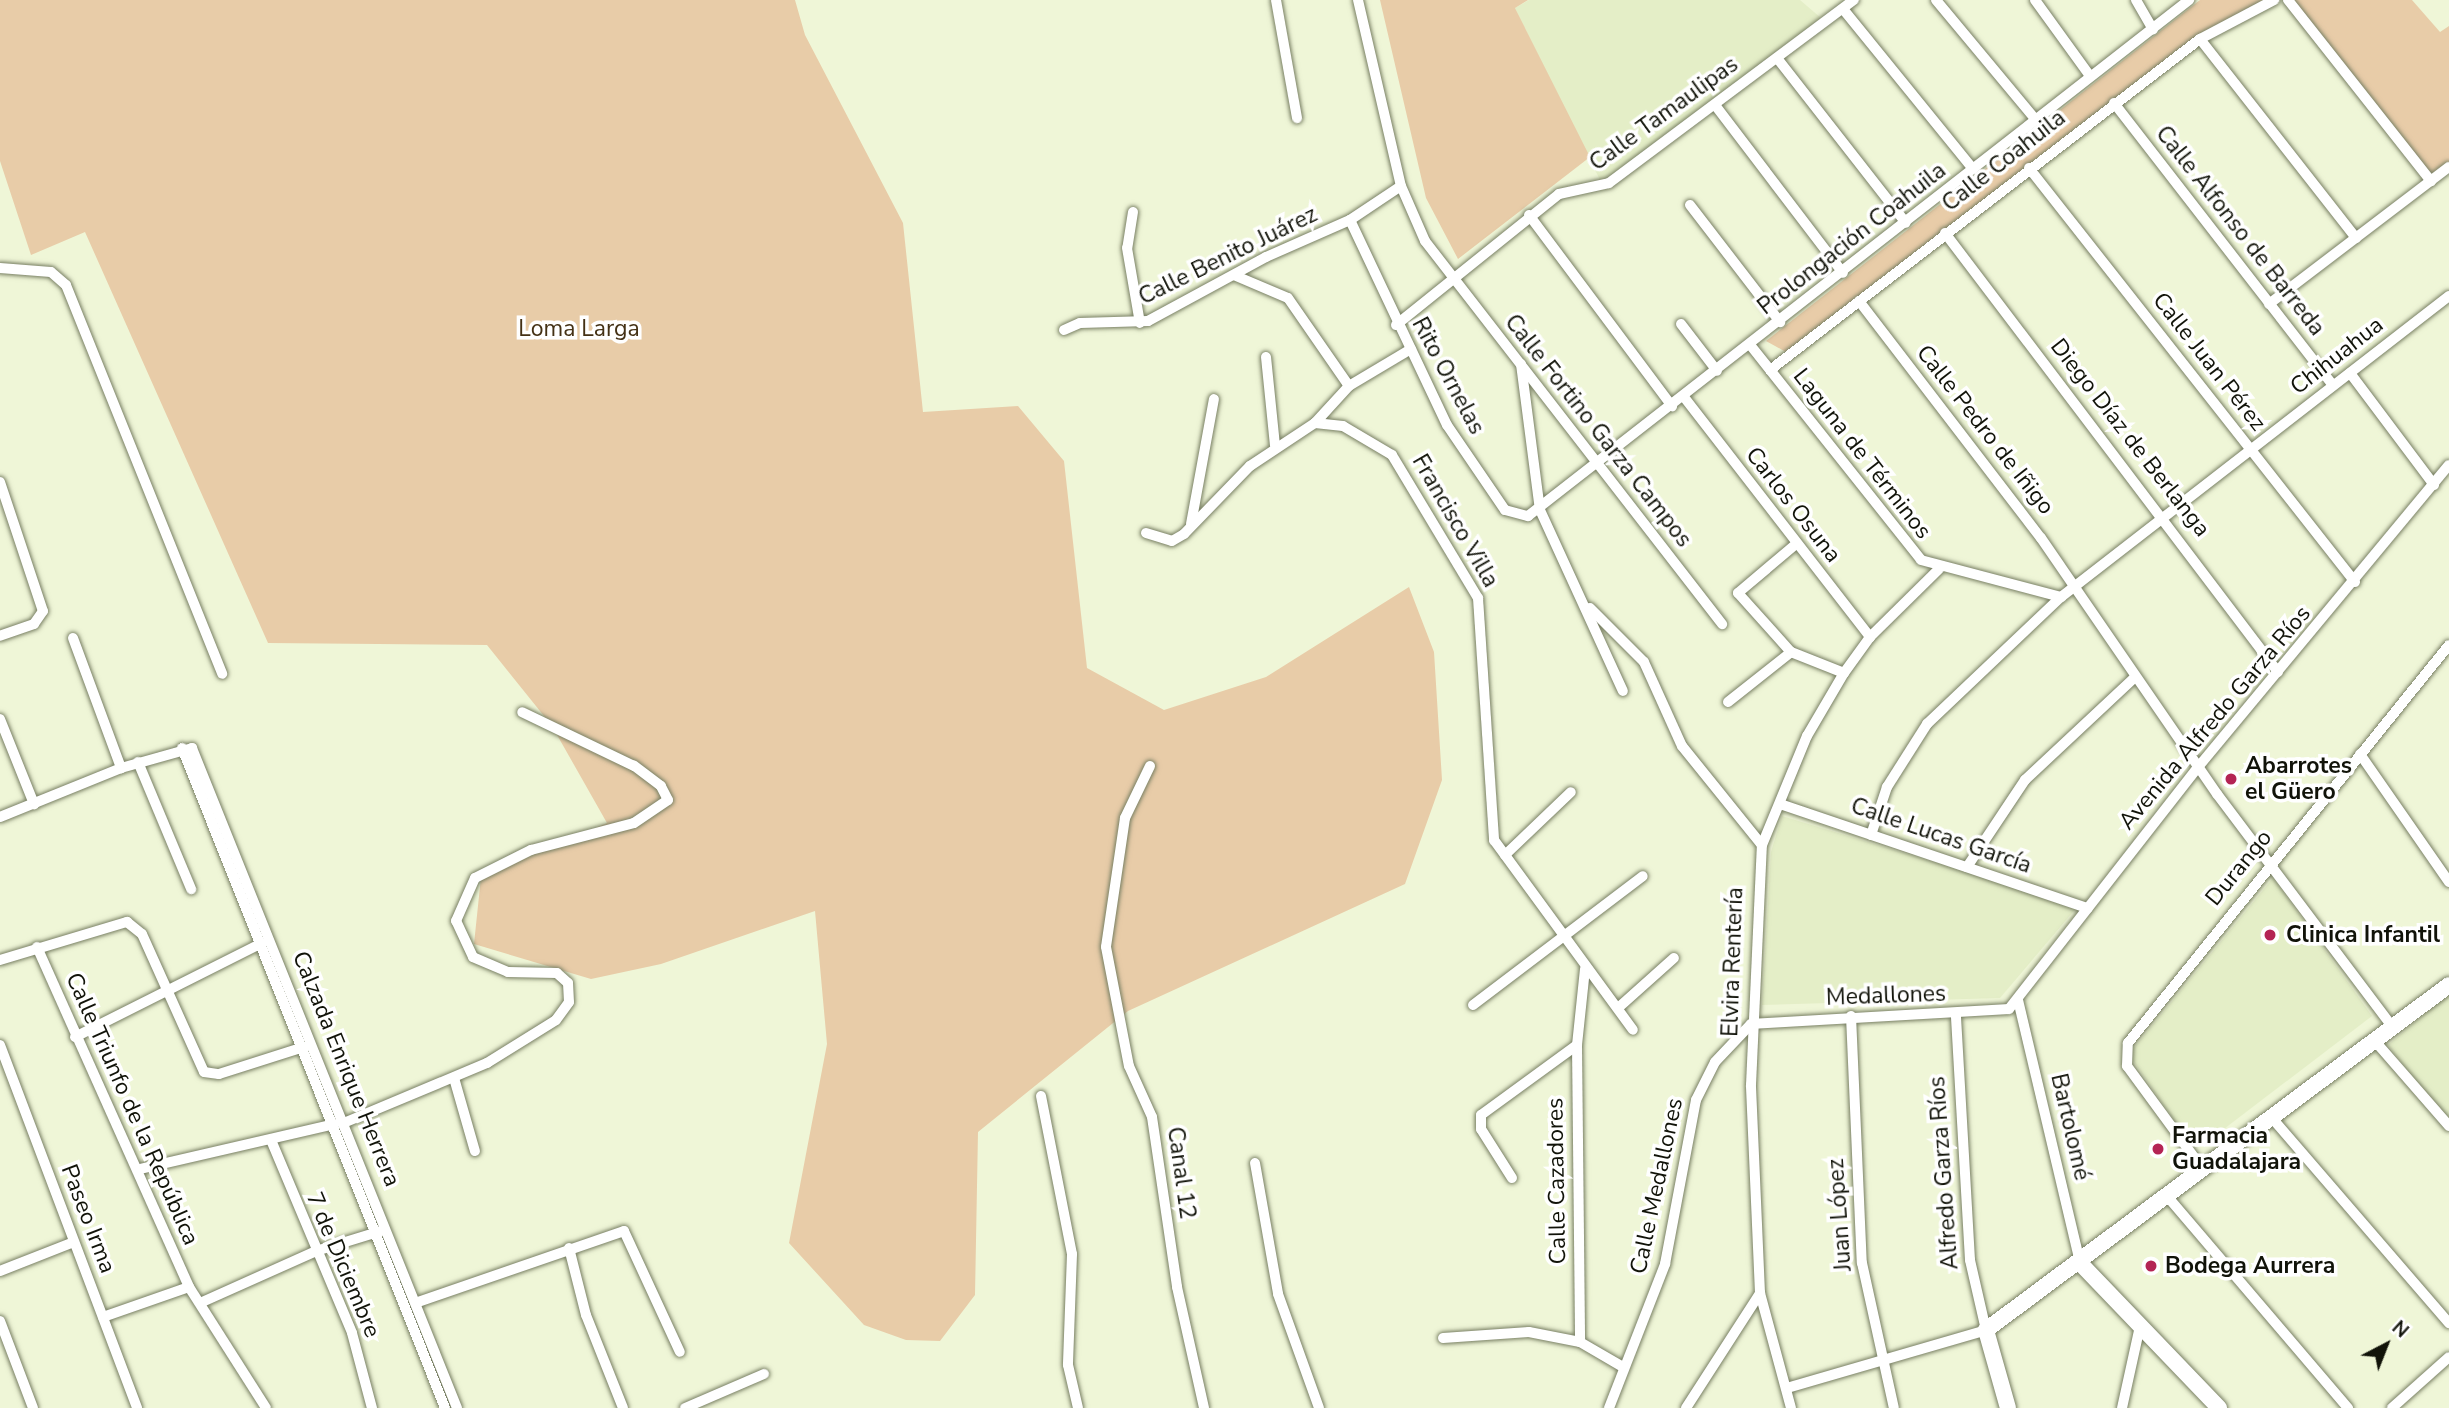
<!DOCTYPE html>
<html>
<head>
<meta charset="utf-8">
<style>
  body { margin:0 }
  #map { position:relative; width:2449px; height:1408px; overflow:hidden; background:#eff6d7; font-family:"Nunito Sans",sans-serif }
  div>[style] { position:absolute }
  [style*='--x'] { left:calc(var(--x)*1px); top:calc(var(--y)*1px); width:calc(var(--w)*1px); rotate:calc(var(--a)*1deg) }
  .built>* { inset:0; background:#e4eec7 }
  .green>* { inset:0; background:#e8cca8 }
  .roads { filter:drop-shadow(0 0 2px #787f63) drop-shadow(0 0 2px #787f63) }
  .street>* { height:10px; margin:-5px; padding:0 5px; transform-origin:5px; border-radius:5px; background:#fff }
  .secondary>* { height:16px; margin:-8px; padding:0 8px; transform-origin:8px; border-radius:8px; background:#fff }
  .dots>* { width:19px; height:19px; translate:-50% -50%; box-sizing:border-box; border:4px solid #fff; border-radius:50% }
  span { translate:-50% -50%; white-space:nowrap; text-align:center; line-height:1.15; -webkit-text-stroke:7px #fff; paint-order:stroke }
  .street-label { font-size:23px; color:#111309 }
  .park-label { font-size:23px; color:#443115 }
  .poi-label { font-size:23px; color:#111309; font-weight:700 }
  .left { translate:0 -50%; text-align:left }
  .north { position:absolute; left:2351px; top:1310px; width:70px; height:70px; -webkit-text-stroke:5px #fff; paint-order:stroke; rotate:42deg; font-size:19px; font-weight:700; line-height:28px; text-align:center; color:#111309 }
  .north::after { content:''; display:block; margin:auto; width:24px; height:32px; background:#111309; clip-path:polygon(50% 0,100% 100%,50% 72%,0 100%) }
</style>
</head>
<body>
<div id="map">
  <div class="built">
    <i style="clip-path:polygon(1529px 0,1800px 0,1821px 18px,1602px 184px,1515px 8px)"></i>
    <i style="clip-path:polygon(1782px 816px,2078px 906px,2000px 998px,1762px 1005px,1771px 852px)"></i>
    <i style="clip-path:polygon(2273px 878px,2372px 1016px,2203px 1145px,2192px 1146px,2132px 1059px,2133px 1049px)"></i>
    <i style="clip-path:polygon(2449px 994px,2449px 1124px,2388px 1045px)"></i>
  </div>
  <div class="green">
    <i style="clip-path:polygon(0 0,795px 0,805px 35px,903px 223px,923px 412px,1018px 406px,1064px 461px,1087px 668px,1164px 710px,1266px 677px,1409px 587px,1434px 652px,1442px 780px,1405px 884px,1128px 1011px,978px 1132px,975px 1295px,940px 1341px,906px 1340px,864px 1325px,789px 1243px,827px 1044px,815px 911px,661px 964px,591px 979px,474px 944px,481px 877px,607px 823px,552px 726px,487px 645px,268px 643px,85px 232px,31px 255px,0 161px)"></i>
    <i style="clip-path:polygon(1380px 0,1528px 0,1515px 8px,1590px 157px,1458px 259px,1426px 198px)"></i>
    <i style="clip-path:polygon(2200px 0,2275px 0,2240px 14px,1786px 352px,1766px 341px)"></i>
    <i style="clip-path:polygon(2288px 0,2412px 0,2440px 32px,2449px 26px,2449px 167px,2431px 181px)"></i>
  </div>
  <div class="roads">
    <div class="street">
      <i style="--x:1276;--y:0;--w:120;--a:79.9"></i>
      <i style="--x:1358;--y:0;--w:191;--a:77"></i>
      <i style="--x:1401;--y:186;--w:60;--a:66.4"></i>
      <i style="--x:1425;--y:241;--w:485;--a:52.2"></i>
      <i style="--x:1936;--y:0;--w:155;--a:50.2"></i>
      <i style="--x:2035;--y:0;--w:94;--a:54.1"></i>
      <i style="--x:2136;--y:0;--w:34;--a:60"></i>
      <i style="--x:2288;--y:0;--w:231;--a:51.7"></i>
      <i style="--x:1843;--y:9;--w:206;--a:50.9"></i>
      <i style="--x:2200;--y:39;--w:253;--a:51.9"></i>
      <i style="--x:1777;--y:58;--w:209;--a:52"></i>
      <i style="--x:2114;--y:103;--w:357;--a:52.2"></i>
      <i style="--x:1715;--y:105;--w:211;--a:52.7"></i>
      <i style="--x:2029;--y:168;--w:527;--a:51.78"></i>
      <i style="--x:1690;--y:205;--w:148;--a:52.4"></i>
      <i style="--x:1133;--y:212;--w:36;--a:99"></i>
      <i style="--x:1127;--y:248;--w:76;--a:80.2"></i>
      <i style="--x:1529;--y:215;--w:239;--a:53.2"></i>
      <i style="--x:1350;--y:220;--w:227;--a:64.7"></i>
      <i style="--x:1447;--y:425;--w:103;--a:55.7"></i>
      <i style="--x:1505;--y:510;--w:24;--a:15"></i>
      <i style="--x:1528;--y:516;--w:839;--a:-37.98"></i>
      <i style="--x:1945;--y:233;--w:551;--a:52.82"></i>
      <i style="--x:0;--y:268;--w:51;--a:4.5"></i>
      <i style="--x:51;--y:272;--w:20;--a:41"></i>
      <i style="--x:66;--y:285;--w:419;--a:68.1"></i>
      <i style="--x:1236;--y:276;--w:56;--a:22.9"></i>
      <i style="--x:1288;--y:298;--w:107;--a:55.3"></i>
      <i style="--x:1859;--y:301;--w:299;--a:52.5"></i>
      <i style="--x:2041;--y:538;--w:311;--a:55.5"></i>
      <i style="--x:2217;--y:794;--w:291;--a:53"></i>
      <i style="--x:2269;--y:304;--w:226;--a:-37.3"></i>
      <i style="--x:1681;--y:324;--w:59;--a:52.5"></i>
      <i style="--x:1396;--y:325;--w:209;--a:-38.8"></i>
      <i style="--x:1559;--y:194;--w:51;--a:-12.4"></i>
      <i style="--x:1609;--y:183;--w:306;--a:-36.8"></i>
      <i style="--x:1064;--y:330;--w:17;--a:-24"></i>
      <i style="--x:1080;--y:323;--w:68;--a:-1.7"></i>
      <i style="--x:1148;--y:321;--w:134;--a:-28.5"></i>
      <i style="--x:1266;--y:257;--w:92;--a:-23.8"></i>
      <i style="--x:1350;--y:220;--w:61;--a:-33.7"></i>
      <i style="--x:1751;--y:346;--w:273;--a:51.5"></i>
      <i style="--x:1921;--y:560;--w:145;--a:14.8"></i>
      <i style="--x:2061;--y:597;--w:491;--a:-37.8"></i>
      <i style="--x:1266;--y:357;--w:89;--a:84.2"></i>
      <i style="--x:1521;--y:364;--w:147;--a:82.6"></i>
      <i style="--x:1540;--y:510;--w:199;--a:65.4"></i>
      <i style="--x:1770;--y:370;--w:543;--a:-37.59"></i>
      <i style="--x:2200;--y:39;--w:84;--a:-27.8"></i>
      <i style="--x:2350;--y:373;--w:140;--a:53.1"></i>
      <i style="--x:1684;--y:397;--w:304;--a:52.2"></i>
      <i style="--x:1315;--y:423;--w:28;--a:6"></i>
      <i style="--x:1343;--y:426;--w:57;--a:30.6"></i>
      <i style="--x:1392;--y:455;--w:167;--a:59"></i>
      <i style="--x:1478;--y:598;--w:243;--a:86.2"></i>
      <i style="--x:1494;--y:840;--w:235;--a:53.8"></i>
      <i style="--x:0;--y:482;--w:136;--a:71.6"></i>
      <i style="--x:43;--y:611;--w:16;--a:125"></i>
      <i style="--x:34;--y:624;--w:36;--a:161"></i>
      <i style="--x:1191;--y:524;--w:127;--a:-79.6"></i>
      <i style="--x:1146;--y:533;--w:27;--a:17"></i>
      <i style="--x:1172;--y:541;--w:14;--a:-30"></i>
      <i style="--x:1184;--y:534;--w:95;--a:-45.9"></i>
      <i style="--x:1250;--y:466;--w:78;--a:-33.5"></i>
      <i style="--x:1315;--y:423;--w:50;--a:-47.4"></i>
      <i style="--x:1349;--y:386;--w:72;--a:-30.8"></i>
      <i style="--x:1796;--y:544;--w:76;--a:139.8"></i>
      <i style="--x:1738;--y:593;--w:79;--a:48.1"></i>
      <i style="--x:1791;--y:652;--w:57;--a:21.6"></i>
      <i style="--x:1590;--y:608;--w:76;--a:45"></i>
      <i style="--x:1644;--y:662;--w:92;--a:65.7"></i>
      <i style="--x:1682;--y:746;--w:127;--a:51.1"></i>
      <i style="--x:73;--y:638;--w:139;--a:69.7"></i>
      <i style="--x:1728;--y:702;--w:80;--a:-38.4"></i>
      <i style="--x:0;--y:719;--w:92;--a:68.2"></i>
      <i style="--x:182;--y:748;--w:710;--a:68.27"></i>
      <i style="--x:2360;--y:754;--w:156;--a:55.2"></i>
      <i style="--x:138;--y:762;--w:138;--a:67.3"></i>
      <i style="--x:1150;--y:766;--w:58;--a:115.7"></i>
      <i style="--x:1125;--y:818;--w:130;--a:98.4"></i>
      <i style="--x:1106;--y:947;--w:121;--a:79.1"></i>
      <i style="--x:1129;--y:1066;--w:56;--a:65.7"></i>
      <i style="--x:1152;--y:1117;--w:172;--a:81.6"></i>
      <i style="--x:1177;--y:1287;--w:124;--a:77.4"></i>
      <i style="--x:1780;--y:804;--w:325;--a:18.7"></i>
      <i style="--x:0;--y:817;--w:131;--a:-22"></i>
      <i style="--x:121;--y:768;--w:74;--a:-15.7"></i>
      <i style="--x:192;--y:748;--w:711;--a:68.12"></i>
      <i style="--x:1871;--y:835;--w:51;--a:-71.6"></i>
      <i style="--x:1887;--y:787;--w:75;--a:-57.6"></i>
      <i style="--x:1927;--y:724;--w:185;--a:-43.5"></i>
      <i style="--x:1505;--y:855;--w:91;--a:-43.7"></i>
      <i style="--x:1967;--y:867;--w:105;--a:-56.3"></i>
      <i style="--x:2025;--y:780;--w:151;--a:-43.1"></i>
      <i style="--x:37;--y:947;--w:372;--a:65.9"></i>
      <i style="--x:189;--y:1287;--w:143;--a:57.5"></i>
      <i style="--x:0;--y:960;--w:133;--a:-16.7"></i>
      <i style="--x:127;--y:922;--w:19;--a:39"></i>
      <i style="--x:142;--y:934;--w:151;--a:65.8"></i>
      <i style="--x:204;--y:1072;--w:15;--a:8"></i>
      <i style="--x:219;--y:1074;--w:89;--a:-17.6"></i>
      <i style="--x:1585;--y:969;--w:76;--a:96"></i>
      <i style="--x:1577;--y:1045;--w:297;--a:89.4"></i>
      <i style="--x:1580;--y:1342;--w:50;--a:30.2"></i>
      <i style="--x:2018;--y:1000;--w:270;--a:76.7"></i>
      <i style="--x:1473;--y:1005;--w:213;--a:-37.2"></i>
      <i style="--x:1618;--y:1008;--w:75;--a:-41.8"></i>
      <i style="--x:1851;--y:1016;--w:247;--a:87.5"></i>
      <i style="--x:1862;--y:1263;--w:148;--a:77.6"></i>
      <i style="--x:75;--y:1037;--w:209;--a:-26.7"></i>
      <i style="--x:2374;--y:1040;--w:114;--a:48.9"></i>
      <i style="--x:0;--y:1045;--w:388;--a:69.3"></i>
      <i style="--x:454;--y:1078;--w:76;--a:74"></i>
      <i style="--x:1041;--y:1096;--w:161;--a:78.9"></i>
      <i style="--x:1072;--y:1254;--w:111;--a:92.1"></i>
      <i style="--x:1068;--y:1365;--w:44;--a:76.9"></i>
      <i style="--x:2272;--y:1118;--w:271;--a:49.2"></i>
      <i style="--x:346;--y:1122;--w:153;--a:-22.7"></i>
      <i style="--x:487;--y:1063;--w:81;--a:-31.9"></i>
      <i style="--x:556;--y:1020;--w:22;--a:-54"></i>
      <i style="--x:569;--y:1002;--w:19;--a:-93"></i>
      <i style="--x:568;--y:983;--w:15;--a:-138"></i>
      <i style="--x:557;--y:973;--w:49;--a:-178.8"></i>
      <i style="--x:508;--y:972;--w:38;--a:-157"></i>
      <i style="--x:473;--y:957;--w:40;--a:-115"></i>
      <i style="--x:456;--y:921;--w:47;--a:-66.2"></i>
      <i style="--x:475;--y:878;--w:63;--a:-26.6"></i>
      <i style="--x:531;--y:850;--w:106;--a:-14.7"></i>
      <i style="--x:634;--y:823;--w:41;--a:-34.1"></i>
      <i style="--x:668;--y:800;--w:16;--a:-117"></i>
      <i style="--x:661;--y:786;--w:34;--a:-143"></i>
      <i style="--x:634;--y:766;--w:124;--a:-154.3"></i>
      <i style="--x:271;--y:1140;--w:209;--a:67.2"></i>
      <i style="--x:352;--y:1333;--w:78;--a:75.1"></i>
      <i style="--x:1255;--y:1163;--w:133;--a:80"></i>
      <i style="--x:1278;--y:1294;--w:121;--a:70.2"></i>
      <i style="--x:2202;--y:1168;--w:127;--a:-126.3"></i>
      <i style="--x:2127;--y:1066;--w:23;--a:-88"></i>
      <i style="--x:2128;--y:1043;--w:511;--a:-51.11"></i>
      <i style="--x:140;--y:1169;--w:200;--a:-13"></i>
      <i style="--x:1512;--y:1178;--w:58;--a:-122.3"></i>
      <i style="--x:1481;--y:1129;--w:14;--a:-90"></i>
      <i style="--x:1481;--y:1115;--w:119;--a:-36.1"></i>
      <i style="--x:2167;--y:1196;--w:279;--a:49.5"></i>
      <i style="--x:569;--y:1248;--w:69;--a:75.8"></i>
      <i style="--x:586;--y:1315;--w:100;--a:68.3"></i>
      <i style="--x:0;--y:1271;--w:79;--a:-21.4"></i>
      <i style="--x:418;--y:1302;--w:218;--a:-19"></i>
      <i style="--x:624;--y:1231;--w:133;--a:65.2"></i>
      <i style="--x:200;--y:1303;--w:127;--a:-24.1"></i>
      <i style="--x:316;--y:1251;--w:68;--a:-17.1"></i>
      <i style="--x:103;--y:1317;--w:91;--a:-19.2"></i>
      <i style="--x:0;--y:1321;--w:93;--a:69.2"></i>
      <i style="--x:1443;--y:1338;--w:86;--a:-4"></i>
      <i style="--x:1529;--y:1332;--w:52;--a:11.1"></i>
      <i style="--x:1787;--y:1388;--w:207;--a:-16.2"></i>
      <i style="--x:1986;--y:1330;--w:72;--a:-102.9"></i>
      <i style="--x:1970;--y:1260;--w:246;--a:-93.3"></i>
      <i style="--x:685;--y:1408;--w:86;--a:-23.3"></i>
      <i style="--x:1609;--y:1408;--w:155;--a:-68.7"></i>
      <i style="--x:1665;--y:1264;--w:167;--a:-79.3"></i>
      <i style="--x:1696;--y:1100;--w:42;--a:-63.4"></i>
      <i style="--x:1715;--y:1062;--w:52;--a:-46.5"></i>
      <i style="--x:1751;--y:1024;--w:258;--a:-3.3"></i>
      <i style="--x:2009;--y:1009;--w:308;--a:-52"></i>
      <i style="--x:2199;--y:766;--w:391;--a:-50.3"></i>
      <i style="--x:1686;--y:1408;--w:137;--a:-57.2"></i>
      <i style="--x:1791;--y:1408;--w:119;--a:-105.1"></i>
      <i style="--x:1760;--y:1293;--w:208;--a:-92.5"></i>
      <i style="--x:1751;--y:1085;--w:240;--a:-87.4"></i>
      <i style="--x:1762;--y:845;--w:118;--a:-67.6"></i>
      <i style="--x:1807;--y:736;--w:73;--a:-59.6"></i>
      <i style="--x:1844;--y:673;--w:44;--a:-54.2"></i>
      <i style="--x:1870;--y:637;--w:97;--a:-44.6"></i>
      <i style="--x:2122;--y:1408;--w:79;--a:-77.6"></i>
      <i style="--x:2392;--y:1408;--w:76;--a:-41.8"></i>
    </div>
    <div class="secondary">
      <i style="--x:2080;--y:1263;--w:201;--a:46.2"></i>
      <i style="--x:2008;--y:1408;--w:81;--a:-105.8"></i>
      <i style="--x:1986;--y:1330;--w:577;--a:-36.69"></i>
    </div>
  </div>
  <div class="dots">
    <i style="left:2231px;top:779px;background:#b42454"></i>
    <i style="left:2270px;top:935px;background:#b42454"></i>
    <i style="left:2158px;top:1149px;background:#b42454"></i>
    <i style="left:2151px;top:1266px;background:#b42454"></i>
  </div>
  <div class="street-label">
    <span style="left:1664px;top:114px;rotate:-36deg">Calle Tamaulipas</span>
    <span style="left:2004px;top:161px;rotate:-38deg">Calle Coahuila</span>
    <span style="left:2240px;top:231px;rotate:52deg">Calle Alfonso de Barreda</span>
    <span style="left:1852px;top:239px;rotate:-38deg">Prolongación Coahuila</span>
    <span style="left:1228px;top:256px;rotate:-26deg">Calle Benito Juárez</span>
    <span style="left:2337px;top:356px;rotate:-38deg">Chihuahua</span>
    <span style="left:2209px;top:362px;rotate:52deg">Calle Juan Pérez</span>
    <span style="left:1448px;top:376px;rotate:62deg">Rito Ornelas</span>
    <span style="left:1985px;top:430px;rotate:52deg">Calle Pedro de Iñigo</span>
    <span style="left:1598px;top:431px;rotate:52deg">Calle Fortino Garza Campos</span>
    <span style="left:2130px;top:438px;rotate:52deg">Diego Díaz de Berlanga</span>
    <span style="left:1862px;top:454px;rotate:52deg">Laguna de Términos</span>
    <span style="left:1793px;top:505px;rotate:52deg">Carlos Osuna</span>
    <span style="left:1455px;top:521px;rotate:60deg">Francisco Villa</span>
    <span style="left:2215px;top:718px;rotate:-50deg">Avenida Alfredo Garza Ríos</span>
    <span style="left:1941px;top:836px;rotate:19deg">Calle Lucas García</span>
    <span style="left:2239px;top:868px;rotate:-51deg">Durango</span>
    <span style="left:1733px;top:962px;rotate:-88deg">Elvira Rentería</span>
    <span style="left:1886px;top:996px;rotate:-2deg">Medallones</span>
    <span style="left:346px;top:1069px;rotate:68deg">Calzada Enrique Herrera</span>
    <span style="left:132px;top:1109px;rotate:66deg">Calle Triunfo de la República</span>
    <span style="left:2070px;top:1127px;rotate:77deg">Bartolomé</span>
    <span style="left:1181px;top:1173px;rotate:82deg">Canal 12</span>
    <span style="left:1944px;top:1173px;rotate:-94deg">Alfredo Garza Ríos</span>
    <span style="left:1557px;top:1181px;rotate:-91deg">Calle Cazadores</span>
    <span style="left:1657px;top:1186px;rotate:-78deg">Calle Medallones</span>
    <span style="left:1840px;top:1215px;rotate:-94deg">Juan López</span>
    <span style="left:88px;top:1219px;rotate:69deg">Paseo Irma</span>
    <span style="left:343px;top:1265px;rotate:67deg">7 de Diciembre</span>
  </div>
  <div class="park-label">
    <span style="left:579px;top:329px">Loma Larga</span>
  </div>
  <div class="poi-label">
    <span class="left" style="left:2245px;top:779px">Abarrotes<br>el Güero</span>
    <span class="left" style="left:2286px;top:935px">Clinica Infantil</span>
    <span class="left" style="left:2172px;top:1149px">Farmacia<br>Guadalajara</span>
    <span class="left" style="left:2165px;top:1266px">Bodega Aurrera</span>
  </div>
  <div class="north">N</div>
</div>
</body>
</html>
